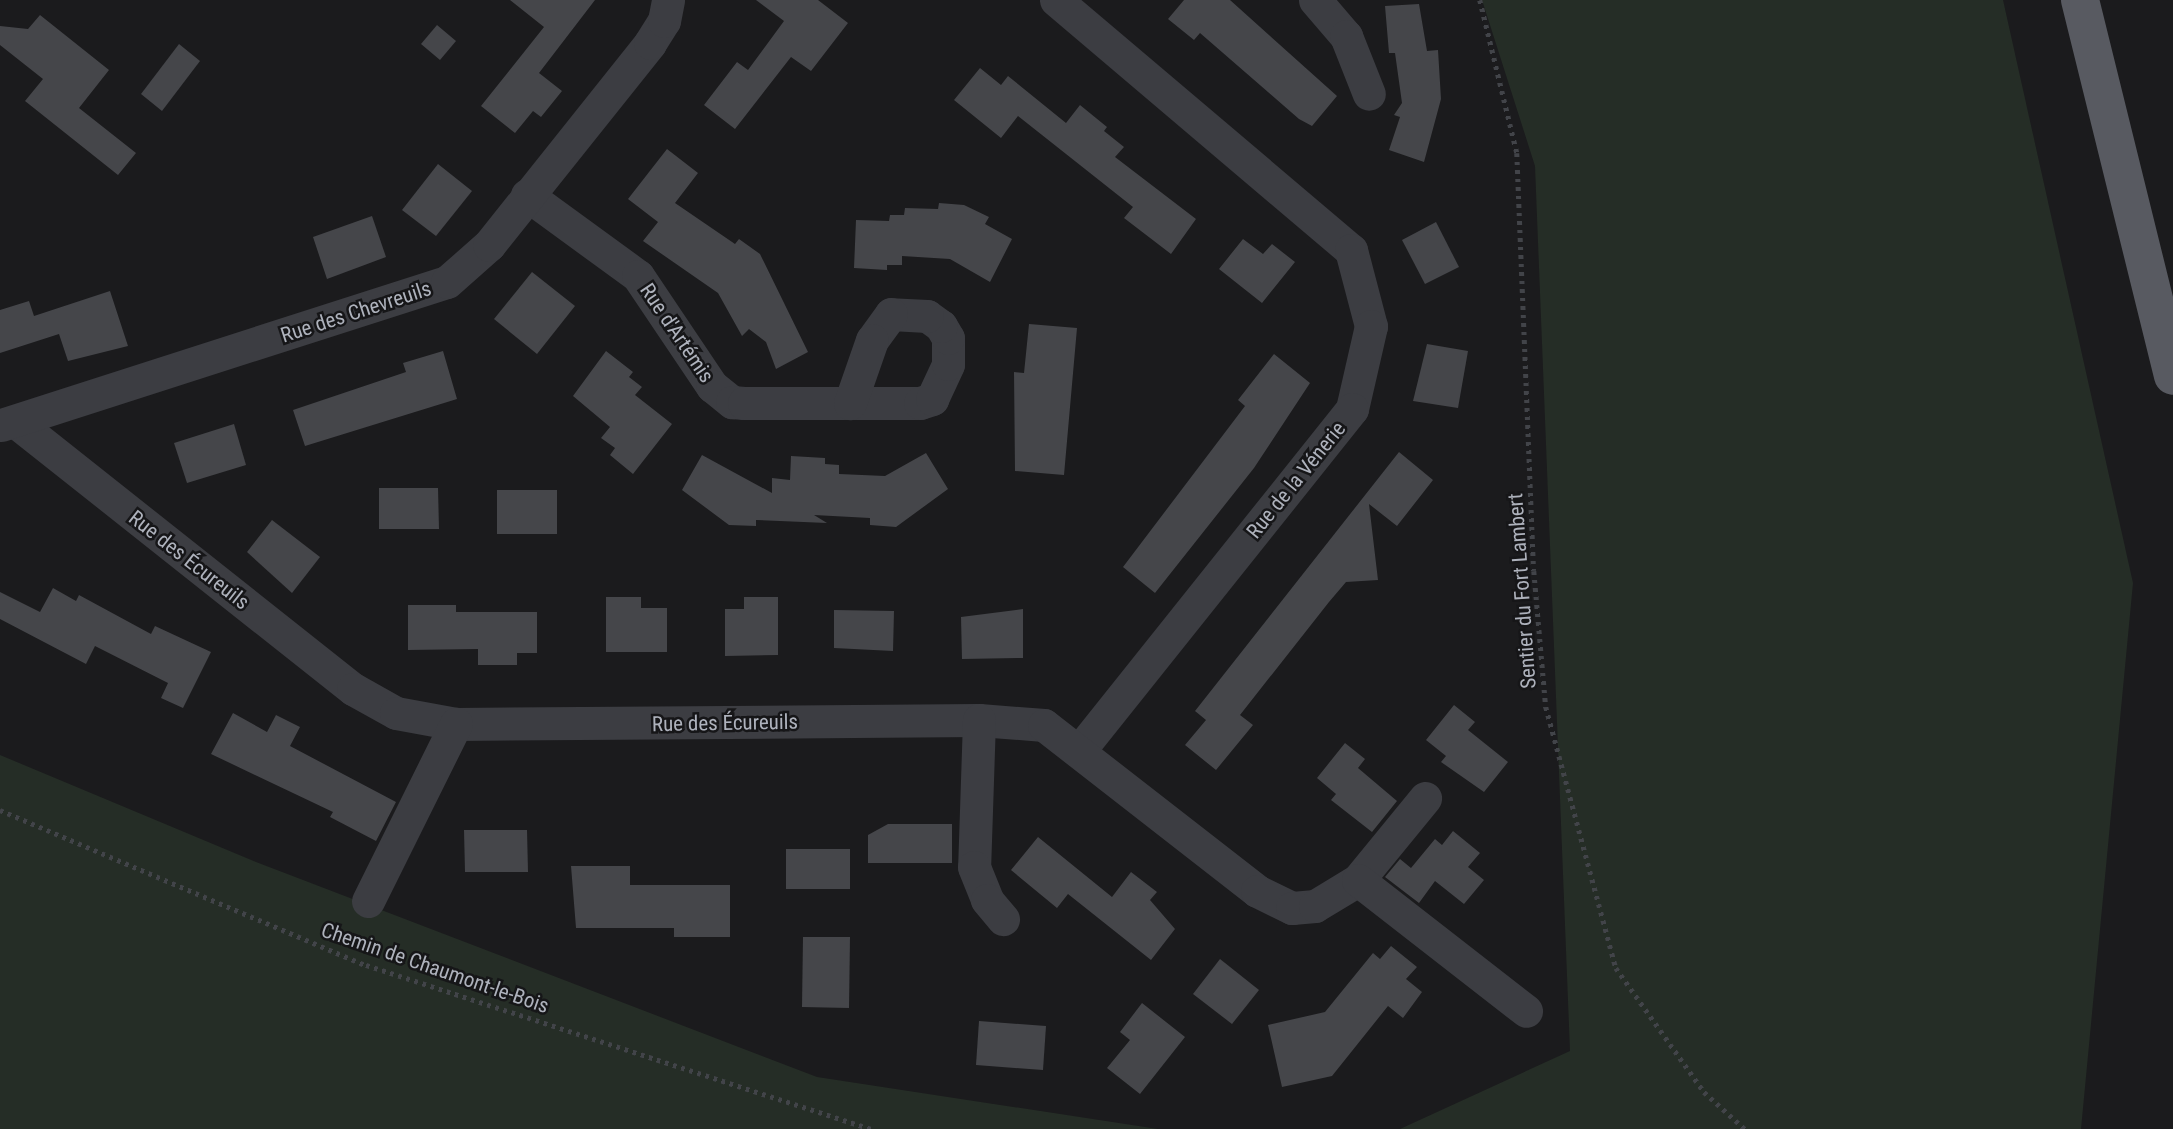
<!DOCTYPE html>
<html>
<head>
<meta charset="utf-8">
<style>
  body { margin:0 }
  #map { position:relative; width:2173px; height:1129px; overflow:hidden; background:#1b1b1d; font-family:"Roboto Condensed",sans-serif }
  div>[style] { position:absolute }
  [style*='--x'] { left:calc(var(--x)*1px); top:calc(var(--y)*1px); width:calc(var(--w)*1px); rotate:calc(var(--a)*1deg) }
  .green>* { inset:0; background:#252d26 }
  .building>* { inset:0; background:#45464a }
  .path>* { height:4.5px; margin-top:-2.25px; transform-origin:0; background:repeating-linear-gradient(90deg,#424449 0 3.5px,transparent 0 8.5px) }
  .minor>* { height:33px; margin:-16.5px; padding:0 16.5px; transform-origin:16.5px; border-radius:16.5px; background:#3c3d42 }
  .major>* { height:38px; margin:-19px; padding:0 19px; transform-origin:19px; border-radius:19px; background:#585a61 }
  span { translate:-50% -50%; white-space:nowrap; text-align:center; line-height:1.15; -webkit-text-stroke:5px #161618; paint-order:stroke }
  .street-label { font-size:21px; color:#aeb2bc }
</style>
</head>
<body>
<div id="map">
  <div class="green">
    <i style="clip-path:polygon(1482px 0,2003px 0,2133px 583px,2081px 1129px,1400px 1129px,1570px 1051px,1535px 166px)"></i>
    <i style="clip-path:polygon(0 755px,256px 862px,817px 1077px,1158px 1129px,0 1129px)"></i>
  </div>
  <div class="building">
    <i style="clip-path:polygon(510px 0,595px 0,539px 73px,562px 91px,541px 117px,533px 111px,515px 133px,481px 106px,544px 27px)"></i>
    <i style="clip-path:polygon(756px 0,818px 0,848px 23px,811px 71px,791px 57px,735px 129px,704px 105px,737px 62px,748px 70px,784px 21px)"></i>
    <i style="clip-path:polygon(1184px 0,1230px 0,1337px 96px,1312px 126px,1299px 119px,1200px 33px,1194px 40px,1168px 19px)"></i>
    <i style="clip-path:polygon(1419px 4px,1427px 51px,1438px 50px,1441px 99px,1424px 162px,1389px 150px,1400px 117px,1394px 115px,1402px 103px,1395px 53px,1389px 53px,1385px 6px)"></i>
    <i style="clip-path:polygon(40px 15px,109px 70px,79px 108px,136px 153px,118px 175px,25px 101px,43px 79px,0 45px,0 26px,28px 29px)"></i>
    <i style="clip-path:polygon(437px 25px,456px 41px,440px 60px,421px 44px)"></i>
    <i style="clip-path:polygon(179px 44px,200px 61px,162px 111px,141px 94px)"></i>
    <i style="clip-path:polygon(980px 68px,1001px 85px,1008px 76px,1066px 123px,1080px 105px,1107px 127px,1104px 131px,1124px 147px,1115px 157px,1196px 219px,1171px 254px,1124px 218px,1133px 207px,1018px 116px,1001px 138px,954px 100px)"></i>
    <i style="clip-path:polygon(667px 149px,698px 173px,675px 203px,735px 244px,739px 239px,760px 254px,808px 352px,776px 369px,766px 342px,749px 329px,742px 336px,718px 293px,643px 241px,658px 222px,628px 199px)"></i>
    <i style="clip-path:polygon(438px 164px,472px 191px,436px 236px,402px 210px)"></i>
    <i style="clip-path:polygon(939px 203px,964px 205px,989px 217px,985px 224px,1012px 239px,990px 282px,950px 259px,902px 256px,902px 265px,887px 265px,887px 270px,854px 268px,856px 220px,889px 221px,890px 215px,904px 215px,905px 208px,938px 209px)"></i>
    <i style="clip-path:polygon(372px 216px,386px 257px,327px 279px,313px 237px)"></i>
    <i style="clip-path:polygon(1436px 222px,1459px 267px,1425px 284px,1402px 240px)"></i>
    <i style="clip-path:polygon(1243px 239px,1263px 254px,1272px 244px,1295px 262px,1262px 303px,1219px 269px)"></i>
    <i style="clip-path:polygon(532px 272px,575px 306px,537px 354px,494px 319px)"></i>
    <i style="clip-path:polygon(110px 291px,128px 346px,68px 361px,59px 334px,0 353px,0 310px,29px 301px,34px 316px)"></i>
    <i style="clip-path:polygon(1029px 324px,1077px 328px,1064px 475px,1015px 471px,1014px 372px,1024px 373px)"></i>
    <i style="clip-path:polygon(1427px 344px,1468px 351px,1458px 408px,1413px 401px)"></i>
    <i style="clip-path:polygon(443px 351px,457px 399px,305px 446px,293px 410px,406px 372px,403px 363px)"></i>
    <i style="clip-path:polygon(606px 351px,633px 372px,629px 377px,642px 387px,635px 395px,672px 424px,633px 474px,610px 455px,615px 448px,601px 438px,610px 427px,573px 396px)"></i>
    <i style="clip-path:polygon(1274px 354px,1310px 383px,1254px 468px,1155px 593px,1123px 567px,1245px 406px,1238px 400px)"></i>
    <i style="clip-path:polygon(234px 424px,246px 465px,187px 483px,174px 443px)"></i>
    <i style="clip-path:polygon(1399px 452px,1433px 480px,1397px 526px,1369px 504px,1378px 580px,1346px 582px,1329px 602px,1240px 715px,1253px 725px,1216px 770px,1185px 745px,1206px 720px,1195px 711px)"></i>
    <i style="clip-path:polygon(926px 453px,948px 489px,896px 527px,870px 525px,870px 518px,814px 515px,827px 523px,756px 520px,756px 526px,729px 525px,682px 490px,702px 455px,772px 493px,772px 478px,790px 480px,791px 456px,825px 458px,825px 464px,839px 465px,839px 474px,885px 476px)"></i>
    <i style="clip-path:polygon(379px 488px,438px 488px,439px 529px,379px 529px)"></i>
    <i style="clip-path:polygon(497px 490px,557px 490px,557px 534px,497px 534px)"></i>
    <i style="clip-path:polygon(272px 520px,320px 557px,292px 593px,247px 552px)"></i>
    <i style="clip-path:polygon(53px 588px,76px 601px,79px 595px,151px 634px,155px 626px,211px 652px,183px 708px,161px 698px,168px 683px,95px 646px,86px 664px,0 619px,0 592px,40px 612px)"></i>
    <i style="clip-path:polygon(606px 597px,641px 597px,641px 608px,667px 608px,667px 652px,606px 652px)"></i>
    <i style="clip-path:polygon(744px 597px,778px 597px,778px 655px,725px 656px,725px 609px,744px 609px)"></i>
    <i style="clip-path:polygon(408px 605px,456px 605px,456px 612px,537px 612px,537px 653px,517px 653px,517px 665px,478px 665px,478px 649px,408px 650px)"></i>
    <i style="clip-path:polygon(1023px 609px,1023px 658px,962px 659px,961px 617px)"></i>
    <i style="clip-path:polygon(834px 610px,894px 611px,893px 651px,834px 648px)"></i>
    <i style="clip-path:polygon(1454px 705px,1475px 722px,1468px 730px,1508px 762px,1484px 792px,1441px 762px,1446px 756px,1426px 740px)"></i>
    <i style="clip-path:polygon(233px 713px,267px 732px,276px 715px,300px 727px,290px 746px,396px 802px,376px 841px,330px 817px,333px 812px,211px 754px)"></i>
    <i style="clip-path:polygon(1345px 743px,1365px 759px,1358px 768px,1397px 801px,1372px 832px,1331px 800px,1336px 794px,1317px 778px)"></i>
    <i style="clip-path:polygon(888px 824px,952px 824px,952px 863px,868px 863px,868px 835px)"></i>
    <i style="clip-path:polygon(464px 830px,527px 830px,528px 872px,465px 872px)"></i>
    <i style="clip-path:polygon(1453px 831px,1480px 853px,1468px 867px,1484px 880px,1464px 904px,1435px 881px,1419px 903px,1385px 877px,1400px 859px,1411px 868px,1435px 839px,1442px 845px)"></i>
    <i style="clip-path:polygon(1038px 837px,1112px 897px,1131px 872px,1157px 892px,1150px 900px,1175px 929px,1151px 960px,1068px 894px,1057px 908px,1011px 870px)"></i>
    <i style="clip-path:polygon(786px 849px,850px 849px,850px 889px,786px 889px)"></i>
    <i style="clip-path:polygon(571px 866px,630px 866px,630px 885px,730px 885px,730px 937px,674px 937px,674px 928px,576px 928px)"></i>
    <i style="clip-path:polygon(803px 937px,850px 937px,849px 1008px,802px 1007px)"></i>
    <i style="clip-path:polygon(1391px 946px,1417px 967px,1406px 979px,1422px 992px,1403px 1018px,1388px 1006px,1332px 1076px,1282px 1087px,1268px 1025px,1325px 1012px,1373px 953px,1380px 959px)"></i>
    <i style="clip-path:polygon(1220px 959px,1259px 990px,1232px 1024px,1193px 994px)"></i>
    <i style="clip-path:polygon(1142px 1003px,1185px 1037px,1140px 1094px,1107px 1068px,1130px 1040px,1120px 1032px)"></i>
    <i style="clip-path:polygon(979px 1021px,1046px 1026px,1043px 1070px,976px 1065px)"></i>
  </div>
  <div class="path">
    <i style="--x:1480;--y:0;--w:157;--a:76.4"></i>
    <i style="--x:1517;--y:153;--w:418;--a:87.7"></i>
    <i style="--x:1534;--y:571;--w:137;--a:85"></i>
    <i style="--x:1546;--y:707;--w:270;--a:75"></i>
    <i style="--x:1616;--y:968;--w:152;--a:54.6"></i>
    <i style="--x:1704;--y:1092;--w:55;--a:42.1"></i>
    <i style="--x:0;--y:810;--w:397;--a:23"></i>
    <i style="--x:366;--y:965;--w:531;--a:17.99"></i>
  </div>
  <div class="minor">
    <i style="--x:1056;--y:0;--w:387;--a:40.3"></i>
    <i style="--x:1351;--y:250;--w:79;--a:75.3"></i>
    <i style="--x:1371;--y:326;--w:85;--a:102.9"></i>
    <i style="--x:1352;--y:409;--w:438;--a:128.6"></i>
    <i style="--x:1315;--y:0;--w:48;--a:49.3"></i>
    <i style="--x:1346;--y:36;--w:62;--a:68.4"></i>
    <i style="--x:527;--y:195;--w:137;--a:36.1"></i>
    <i style="--x:638;--y:276;--w:133;--a:56.1"></i>
    <i style="--x:712;--y:386;--w:26;--a:39"></i>
    <i style="--x:732;--y:402;--w:12;--a:5"></i>
    <i style="--x:744;--y:403;--w:176;--a:0"></i>
    <i style="--x:920;--y:403;--w:13;--a:-18"></i>
    <i style="--x:932;--y:399;--w:38;--a:-65"></i>
    <i style="--x:948;--y:364;--w:26;--a:-90"></i>
    <i style="--x:948;--y:338;--w:14;--a:-120"></i>
    <i style="--x:941;--y:326;--w:17;--a:-144"></i>
    <i style="--x:927;--y:316;--w:36;--a:-177"></i>
    <i style="--x:891;--y:314;--w:32;--a:126"></i>
    <i style="--x:872;--y:340;--w:67;--a:109.2"></i>
    <i style="--x:16;--y:422;--w:430;--a:38.4"></i>
    <i style="--x:353;--y:689;--w:49;--a:29.2"></i>
    <i style="--x:396;--y:713;--w:61;--a:10.4"></i>
    <i style="--x:456;--y:724;--w:523;--a:-0.44"></i>
    <i style="--x:979;--y:720;--w:65;--a:4.4"></i>
    <i style="--x:1044;--y:725;--w:270;--a:37.9"></i>
    <i style="--x:1257;--y:891;--w:39;--a:26"></i>
    <i style="--x:1292;--y:908;--w:23;--a:-5"></i>
    <i style="--x:1315;--y:906;--w:50;--a:-31.2"></i>
    <i style="--x:1358;--y:880;--w:106;--a:-50.7"></i>
    <i style="--x:1;--y:425;--w:468;--a:-17.8"></i>
    <i style="--x:447;--y:282;--w:56;--a:-41.4"></i>
    <i style="--x:489;--y:245;--w:258;--a:-51.4"></i>
    <i style="--x:650;--y:43;--w:26;--a:-58"></i>
    <i style="--x:664;--y:21;--w:21;--a:-79"></i>
    <i style="--x:979;--y:720;--w:147;--a:91.9"></i>
    <i style="--x:974;--y:867;--w:35;--a:68"></i>
    <i style="--x:987;--y:900;--w:25;--a:50"></i>
    <i style="--x:1358;--y:880;--w:213;--a:37.9"></i>
    <i style="--x:368;--y:901;--w:198;--a:-63.6"></i>
  </div>
  <div class="major">
    <i style="--x:2080;--y:0;--w:387;--a:76.1"></i>
  </div>
  <div class="street-label">
    <span style="left:356px;top:312px;rotate:-18deg">Rue des Chevreuils</span>
    <span style="left:677px;top:333px;rotate:56deg">Rue d'Artémis</span>
    <span style="left:1296px;top:480px;rotate:-51deg">Rue de la Vénerie</span>
    <span style="left:189px;top:560px;rotate:38deg">Rue des Écureuils</span>
    <span style="left:1522px;top:591px;rotate:-94deg">Sentier du Fort Lambert</span>
    <span style="left:725px;top:723px;rotate:-1deg">Rue des Écureuils</span>
    <span style="left:435px;top:968px;rotate:19deg">Chemin de Chaumont-le-Bois</span>
  </div>
</div>
</body>
</html>
